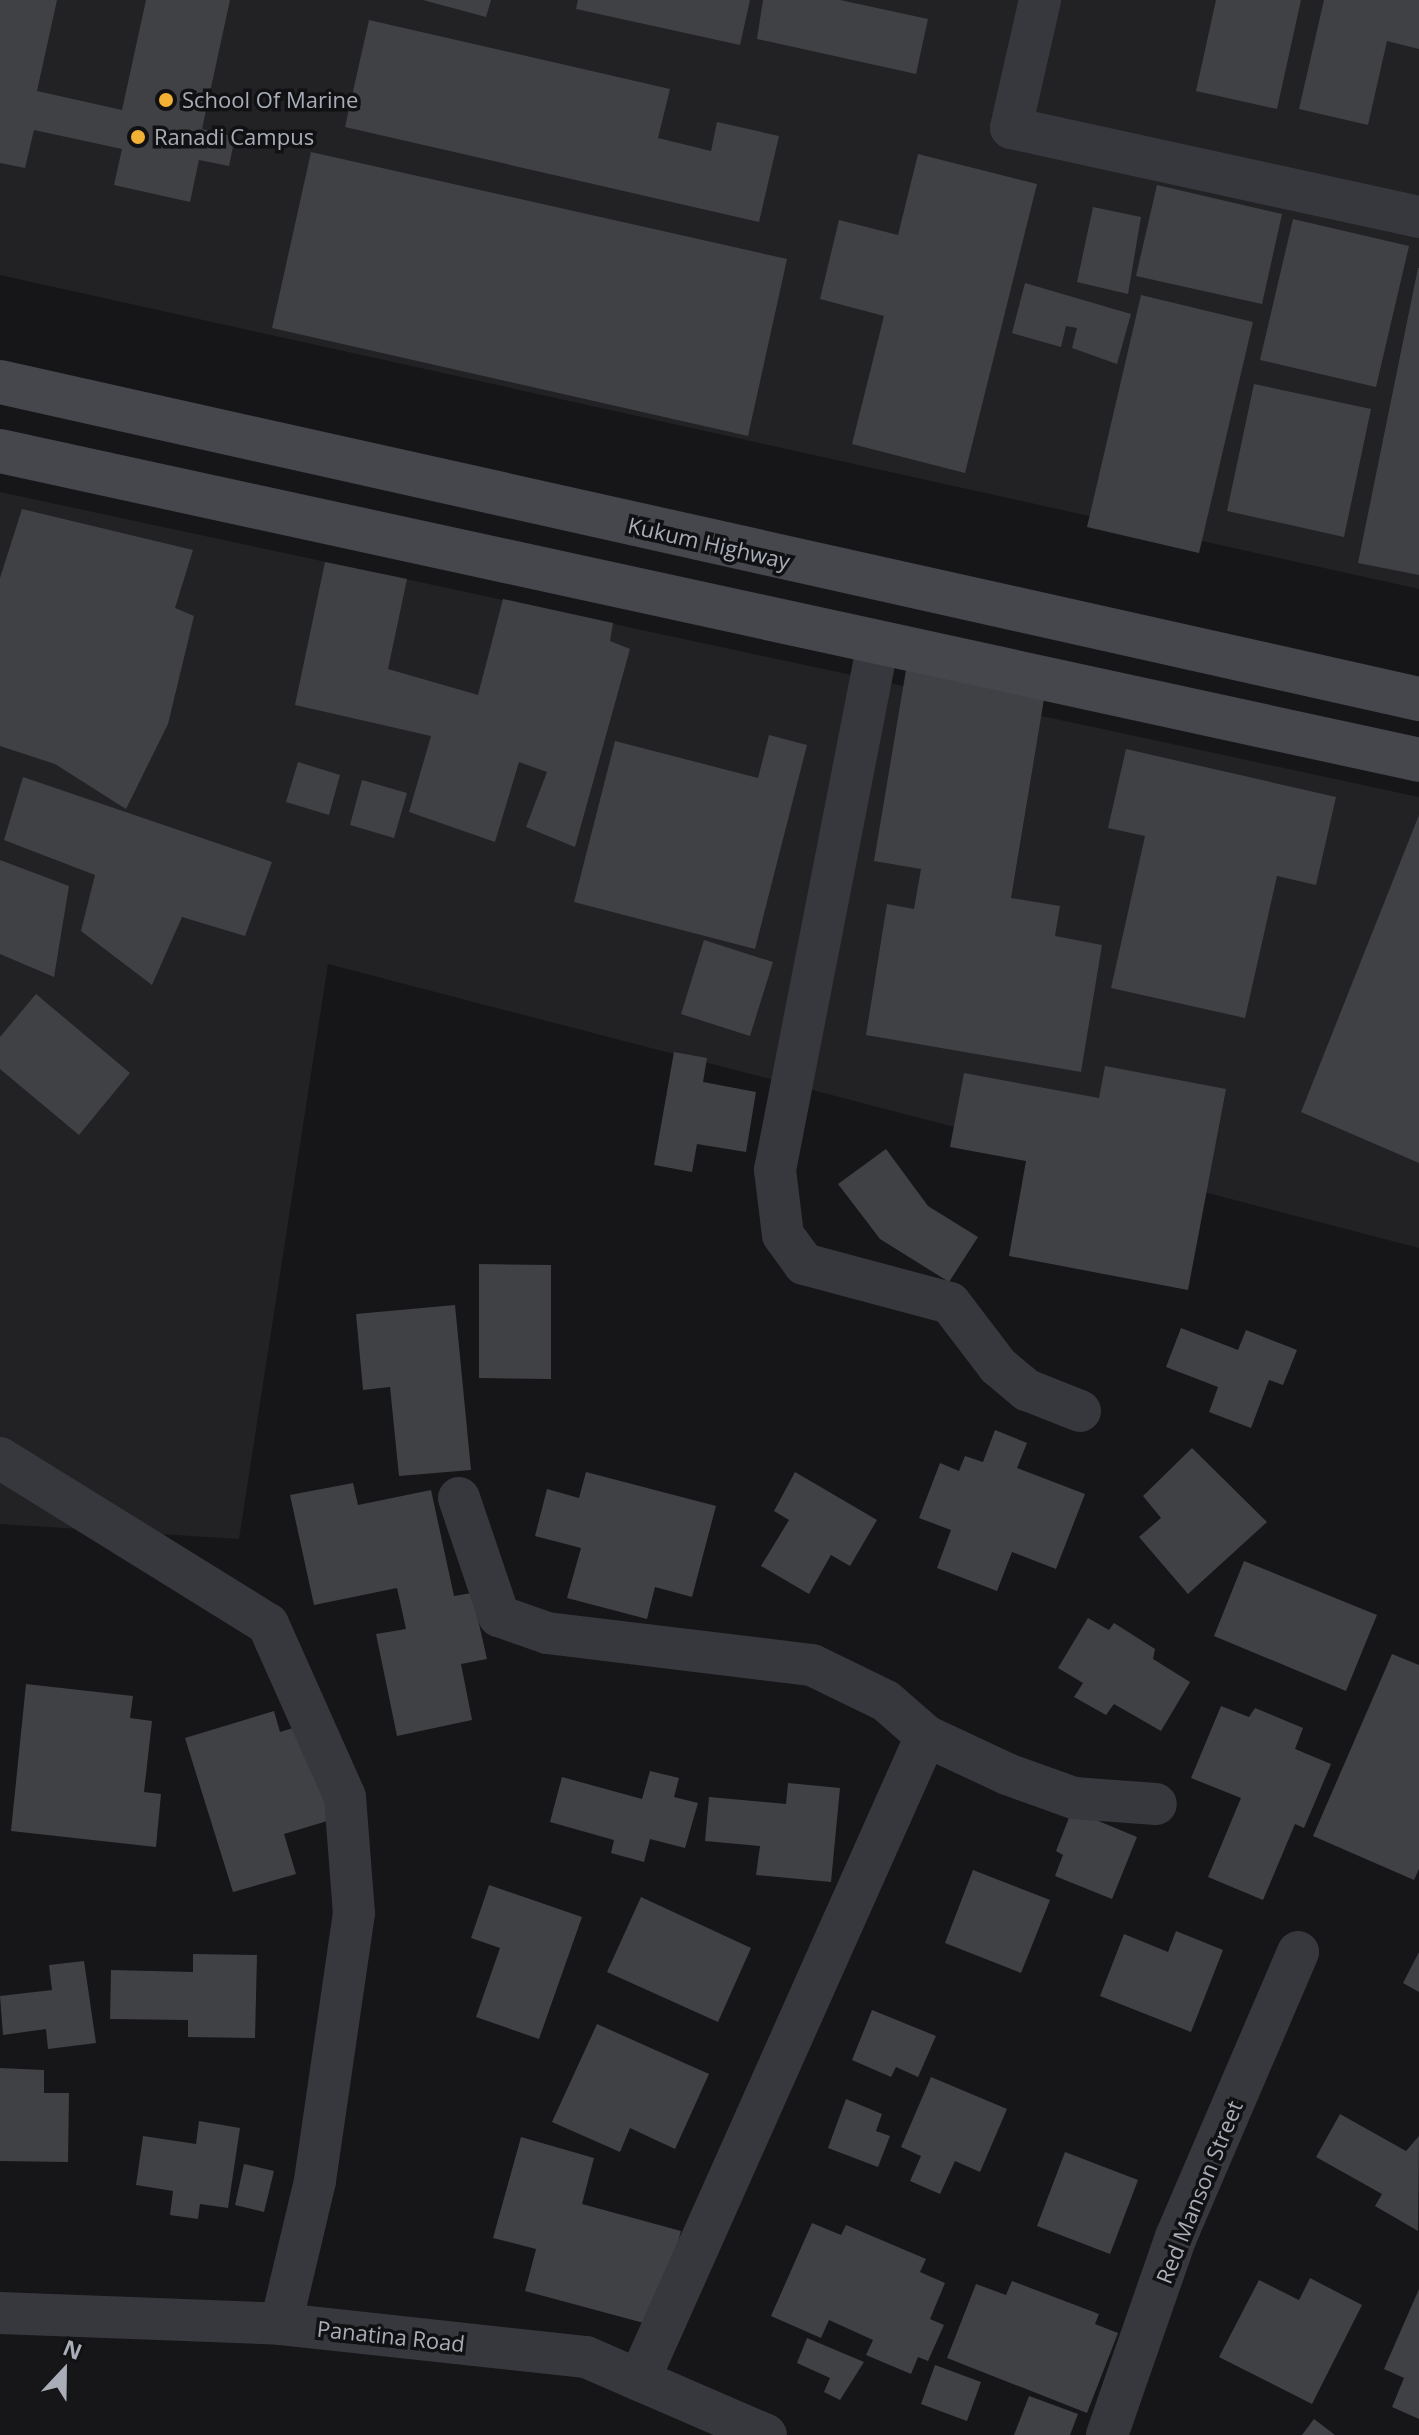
<!DOCTYPE html>
<html>
<head>
<meta charset="utf-8">
<style>
  body { margin:0 }
  #map { position:relative; width:1419px; height:2435px; overflow:hidden; background:#161618; font-family:"Open Sans",sans-serif }
  div>[style] { position:absolute }
  [style*='--x'] { left:calc(var(--x)*1px); top:calc(var(--y)*1px); width:calc(var(--w)*1px); rotate:calc(var(--a)*1deg) }
  .built>* { inset:0; background:#222225 }
  .building>* { inset:0; background:#404145 }
  .minor>* { height:42px; margin:-21px; padding:0 21px; transform-origin:21px; border-radius:21px; background:#37383d }
  .secondary>* { height:44px; margin:-22px; padding:0 22px; transform-origin:22px; border-radius:22px; background:#45474d }
  .dots>* { width:22px; height:22px; translate:-50% -50%; box-sizing:border-box; border:4px solid #111113; border-radius:50% }
  span { translate:-50% -50%; white-space:nowrap; text-align:center; line-height:1.15; -webkit-text-stroke:7px #111113; paint-order:stroke }
  .poi-label { font-size:22px; color:#a8adb8 }
  .left { translate:0 -50%; text-align:left }
  .street-label { font-size:22px; color:#a8adb8 }
  .north { position:absolute; left:24px; top:2331px; width:80px; height:80px; -webkit-text-stroke:6px #111113; paint-order:stroke; rotate:22deg; font-size:22px; font-weight:700; line-height:32px; text-align:center; color:#a8adb8 }
  .north::after { content:''; display:block; margin:auto; width:28px; height:36px; background:#a8adb8; clip-path:polygon(50% 0,100% 100%,50% 72%,0 100%) }
</style>
</head>
<body>
<div id="map">
  <div class="built">
    <i style="clip-path:polygon(0 0,1419px 0,1419px 589px,0 275px)"></i>
    <i style="clip-path:polygon(0 492px,1419px 797px,1419px 1248px,328px 964px,239px 1539px,0 1524px)"></i>
  </div>
  <div class="building">
    <i style="clip-path:polygon(0 0,57px 0,37px 91px,122px 110px,146px 0,230px 0,202px 129px,235px 137px,229px 166px,199px 160px,190px 202px,114px 185px,122px 149px,34px 130px,25px 168px,0 163px)"></i>
    <i style="clip-path:polygon(423px 0,491px 0,486px 17px)"></i>
    <i style="clip-path:polygon(578px 0,750px 0,740px 45px,576px 9px)"></i>
    <i style="clip-path:polygon(763px 0,840px 0,928px 19px,916px 74px,757px 39px)"></i>
    <i style="clip-path:polygon(1216px 0,1301px 0,1277px 109px,1196px 91px)"></i>
    <i style="clip-path:polygon(1324px 0,1419px 0,1419px 49px,1387px 41px,1368px 125px,1299px 109px)"></i>
    <i style="clip-path:polygon(369px 20px,670px 89px,658px 138px,711px 151px,717px 122px,779px 136px,759px 222px,345px 127px)"></i>
    <i style="clip-path:polygon(311px 152px,787px 259px,748px 436px,272px 328px)"></i>
    <i style="clip-path:polygon(918px 154px,1037px 184px,965px 473px,852px 444px,884px 316px,820px 299px,839px 220px,898px 235px)"></i>
    <i style="clip-path:polygon(1157px 185px,1282px 214px,1262px 304px,1136px 276px)"></i>
    <i style="clip-path:polygon(1093px 207px,1141px 217px,1128px 294px,1077px 282px)"></i>
    <i style="clip-path:polygon(1293px 219px,1409px 246px,1376px 387px,1260px 360px)"></i>
    <i style="clip-path:polygon(1418px 268px,1419px 268px,1419px 575px,1358px 563px)"></i>
    <i style="clip-path:polygon(1025px 283px,1131px 314px,1117px 364px,1072px 348px,1077px 328px,1066px 326px,1061px 347px,1012px 333px)"></i>
    <i style="clip-path:polygon(1141px 295px,1253px 322px,1199px 553px,1087px 527px)"></i>
    <i style="clip-path:polygon(1254px 384px,1371px 409px,1344px 537px,1227px 511px)"></i>
    <i style="clip-path:polygon(22px 509px,193px 550px,175px 608px,194px 616px,168px 724px,126px 809px,55px 764px,0 746px,0 578px)"></i>
    <i style="clip-path:polygon(325px 562px,407px 579px,388px 669px,478px 695px,503px 599px,613px 623px,610px 641px,630px 649px,575px 847px,526px 827px,547px 772px,519px 762px,495px 842px,409px 812px,431px 736px,295px 705px)"></i>
    <i style="clip-path:polygon(906px 670px,1045px 693px,1011px 898px,1060px 906px,1055px 936px,1102px 945px,1081px 1072px,866px 1035px,887px 904px,914px 909px,921px 869px,874px 861px)"></i>
    <i style="clip-path:polygon(769px 735px,807px 745px,755px 949px,574px 902px,615px 741px,758px 778px)"></i>
    <i style="clip-path:polygon(1126px 749px,1336px 797px,1316px 885px,1277px 876px,1245px 1018px,1111px 988px,1145px 836px,1108px 828px)"></i>
    <i style="clip-path:polygon(298px 762px,340px 775px,329px 815px,286px 802px)"></i>
    <i style="clip-path:polygon(23px 777px,272px 862px,245px 936px,182px 917px,152px 985px,81px 931px,95px 875px,4px 840px)"></i>
    <i style="clip-path:polygon(362px 780px,407px 793px,394px 838px,350px 825px)"></i>
    <i style="clip-path:polygon(1419px 815px,1419px 1163px,1301px 1112px)"></i>
    <i style="clip-path:polygon(0 860px,69px 886px,54px 977px,0 954px)"></i>
    <i style="clip-path:polygon(704px 940px,773px 962px,750px 1036px,681px 1014px)"></i>
    <i style="clip-path:polygon(36px 994px,130px 1073px,79px 1135px,0 1069px,0 1037px)"></i>
    <i style="clip-path:polygon(674px 1052px,707px 1058px,703px 1082px,756px 1092px,746px 1152px,697px 1144px,692px 1172px,654px 1165px)"></i>
    <i style="clip-path:polygon(1105px 1066px,1226px 1089px,1188px 1290px,1009px 1256px,1026px 1161px,950px 1147px,964px 1073px,1099px 1098px)"></i>
    <i style="clip-path:polygon(886px 1149px,928px 1206px,978px 1237px,949px 1282px,880px 1239px,838px 1184px)"></i>
    <i style="clip-path:polygon(479px 1264px,551px 1265px,551px 1379px,479px 1378px)"></i>
    <i style="clip-path:polygon(455px 1305px,471px 1470px,399px 1476px,390px 1387px,363px 1390px,356px 1314px)"></i>
    <i style="clip-path:polygon(1181px 1328px,1238px 1350px,1246px 1330px,1297px 1350px,1283px 1385px,1269px 1380px,1251px 1428px,1209px 1412px,1218px 1387px,1166px 1367px)"></i>
    <i style="clip-path:polygon(995px 1430px,1027px 1443px,1017px 1468px,1085px 1494px,1056px 1569px,1012px 1552px,997px 1591px,937px 1568px,951px 1530px,919px 1518px,940px 1463px,959px 1471px,965px 1456px,983px 1462px)"></i>
    <i style="clip-path:polygon(1192px 1448px,1267px 1522px,1188px 1594px,1139px 1537px,1161px 1518px,1143px 1496px)"></i>
    <i style="clip-path:polygon(586px 1472px,716px 1506px,692px 1597px,655px 1587px,647px 1619px,567px 1598px,581px 1548px,535px 1536px,547px 1489px,579px 1498px)"></i>
    <i style="clip-path:polygon(795px 1472px,877px 1520px,850px 1566px,831px 1555px,809px 1594px,761px 1566px,789px 1520px,774px 1511px)"></i>
    <i style="clip-path:polygon(353px 1483px,358px 1505px,431px 1490px,454px 1596px,472px 1593px,487px 1659px,461px 1664px,472px 1720px,397px 1736px,376px 1634px,406px 1629px,397px 1588px,314px 1605px,290px 1495px)"></i>
    <i style="clip-path:polygon(1244px 1561px,1377px 1615px,1346px 1691px,1214px 1636px)"></i>
    <i style="clip-path:polygon(1088px 1618px,1109px 1630px,1114px 1623px,1155px 1649px,1153px 1659px,1190px 1682px,1161px 1731px,1114px 1704px,1106px 1715px,1074px 1697px,1083px 1683px,1058px 1668px)"></i>
    <i style="clip-path:polygon(1392px 1654px,1419px 1665px,1419px 1869px,1414px 1880px,1313px 1836px)"></i>
    <i style="clip-path:polygon(26px 1684px,133px 1696px,130px 1718px,152px 1721px,144px 1792px,161px 1794px,156px 1847px,11px 1831px)"></i>
    <i style="clip-path:polygon(1221px 1706px,1249px 1717px,1255px 1708px,1303px 1728px,1295px 1749px,1331px 1764px,1304px 1828px,1295px 1824px,1263px 1900px,1208px 1877px,1241px 1798px,1191px 1778px)"></i>
    <i style="clip-path:polygon(274px 1711px,280px 1732px,303px 1725px,344px 1816px,284px 1834px,296px 1874px,233px 1892px,185px 1738px)"></i>
    <i style="clip-path:polygon(650px 1771px,679px 1778px,674px 1797px,698px 1803px,685px 1848px,650px 1839px,644px 1862px,611px 1853px,614px 1840px,550px 1822px,562px 1777px,642px 1799px)"></i>
    <i style="clip-path:polygon(788px 1783px,840px 1788px,831px 1882px,756px 1875px,760px 1846px,705px 1841px,709px 1797px,786px 1804px)"></i>
    <i style="clip-path:polygon(1072px 1810px,1137px 1837px,1112px 1899px,1055px 1876px,1063px 1855px,1056px 1851px)"></i>
    <i style="clip-path:polygon(973px 1870px,1050px 1900px,1021px 1973px,945px 1943px)"></i>
    <i style="clip-path:polygon(489px 1885px,582px 1917px,539px 2039px,476px 2017px,500px 1948px,471px 1938px)"></i>
    <i style="clip-path:polygon(641px 1897px,751px 1948px,718px 2022px,607px 1972px)"></i>
    <i style="clip-path:polygon(1176px 1931px,1223px 1950px,1191px 2032px,1100px 1996px,1124px 1934px,1168px 1952px)"></i>
    <i style="clip-path:polygon(1419px 1952px,1419px 1992px,1403px 1983px)"></i>
    <i style="clip-path:polygon(193px 1954px,257px 1955px,255px 2038px,188px 2037px,188px 2020px,110px 2019px,111px 1970px,193px 1972px)"></i>
    <i style="clip-path:polygon(84px 1961px,96px 2043px,48px 2049px,46px 2029px,3px 2035px,0 1996px,52px 1990px,49px 1965px)"></i>
    <i style="clip-path:polygon(872px 2010px,936px 2036px,918px 2077px,896px 2067px,891px 2077px,852px 2060px)"></i>
    <i style="clip-path:polygon(597px 2024px,709px 2074px,675px 2149px,630px 2128px,620px 2152px,552px 2122px)"></i>
    <i style="clip-path:polygon(0 2068px,44px 2070px,44px 2093px,69px 2093px,68px 2162px,0 2161px)"></i>
    <i style="clip-path:polygon(931px 2077px,1007px 2109px,980px 2172px,955px 2161px,940px 2194px,910px 2181px,921px 2156px,901px 2147px)"></i>
    <i style="clip-path:polygon(846px 2099px,882px 2114px,876px 2131px,890px 2136px,878px 2167px,828px 2148px)"></i>
    <i style="clip-path:polygon(1340px 2114px,1406px 2151px,1419px 2136px,1418px 2231px,1375px 2206px,1382px 2194px,1316px 2157px)"></i>
    <i style="clip-path:polygon(199px 2121px,240px 2128px,228px 2208px,200px 2204px,198px 2219px,170px 2215px,173px 2191px,136px 2185px,143px 2136px,196px 2144px)"></i>
    <i style="clip-path:polygon(521px 2137px,594px 2158px,582px 2204px,681px 2231px,655px 2326px,525px 2291px,536px 2249px,493px 2238px)"></i>
    <i style="clip-path:polygon(1065px 2152px,1138px 2180px,1110px 2254px,1037px 2226px)"></i>
    <i style="clip-path:polygon(244px 2164px,274px 2171px,264px 2212px,235px 2205px)"></i>
    <i style="clip-path:polygon(812px 2223px,841px 2235px,846px 2225px,926px 2259px,920px 2272px,945px 2283px,930px 2319px,944px 2325px,928px 2361px,918px 2357px,911px 2374px,866px 2355px,873px 2340px,829px 2320px,821px 2338px,771px 2316px)"></i>
    <i style="clip-path:polygon(1310px 2278px,1362px 2305px,1312px 2404px,1219px 2357px,1259px 2280px,1299px 2300px)"></i>
    <i style="clip-path:polygon(1012px 2281px,1099px 2314px,1095px 2324px,1118px 2333px,1087px 2413px,947px 2358px,976px 2284px,1006px 2295px)"></i>
    <i style="clip-path:polygon(1419px 2289px,1419px 2419px,1392px 2407px,1404px 2378px,1384px 2369px)"></i>
    <i style="clip-path:polygon(807px 2338px,864px 2362px,840px 2400px,824px 2392px,830px 2378px,797px 2363px)"></i>
    <i style="clip-path:polygon(935px 2365px,981px 2382px,967px 2421px,921px 2404px)"></i>
    <i style="clip-path:polygon(1029px 2396px,1078px 2414px,1070px 2435px,1014px 2435px)"></i>
    <i style="clip-path:polygon(1314px 2419px,1335px 2435px,1302px 2435px)"></i>
  </div>
  <div class="minor">
    <i style="--x:1040;--y:0;--w:131;--a:102.8"></i>
    <i style="--x:1011;--y:128;--w:418;--a:12.3"></i>
    <i style="--x:878;--y:643;--w:537;--a:101.06"></i>
    <i style="--x:775;--y:1170;--w:65;--a:83"></i>
    <i style="--x:783;--y:1235;--w:36;--a:54"></i>
    <i style="--x:804;--y:1264;--w:151;--a:15"></i>
    <i style="--x:950;--y:1303;--w:79;--a:52.7"></i>
    <i style="--x:998;--y:1366;--w:38;--a:40"></i>
    <i style="--x:1027;--y:1390;--w:57;--a:21.6"></i>
    <i style="--x:0;--y:1458;--w:315;--a:31.8"></i>
    <i style="--x:268;--y:1624;--w:189;--a:66"></i>
    <i style="--x:345;--y:1797;--w:116;--a:85.6"></i>
    <i style="--x:354;--y:1913;--w:271;--a:98.3"></i>
    <i style="--x:315;--y:2181;--w:147;--a:103.4"></i>
    <i style="--x:459;--y:1498;--w:125;--a:71.3"></i>
    <i style="--x:499;--y:1616;--w:51;--a:19.5"></i>
    <i style="--x:547;--y:1633;--w:267;--a:6.9"></i>
    <i style="--x:812;--y:1665;--w:82;--a:25.9"></i>
    <i style="--x:886;--y:1701;--w:53;--a:41.2"></i>
    <i style="--x:926;--y:1736;--w:89;--a:25.1"></i>
    <i style="--x:1007;--y:1774;--w:71;--a:19.7"></i>
    <i style="--x:1074;--y:1798;--w:82;--a:4.2"></i>
    <i style="--x:0;--y:2313;--w:281;--a:2.2"></i>
    <i style="--x:281;--y:2324;--w:307;--a:6.2"></i>
    <i style="--x:586;--y:2357;--w:196;--a:23.4"></i>
    <i style="--x:639;--y:2380;--w:705;--a:-65.98"></i>
    <i style="--x:1107;--y:2435;--w:210;--a:-70.8"></i>
    <i style="--x:1176;--y:2237;--w:310;--a:-66.8"></i>
  </div>
  <div class="secondary">
    <i style="--x:0;--y:382;--w:1454;--a:12.59"></i>
    <i style="--x:0;--y:451;--w:1452;--a:12.28"></i>
  </div>
  <div class="dots">
    <i style="left:166px;top:100px;background:#f2b134"></i>
    <i style="left:138px;top:137px;background:#f2b134"></i>
  </div>
  <div class="poi-label">
    <span class="left" style="left:182px;top:100px">School Of Marine</span>
    <span class="left" style="left:154px;top:137px">Ranadi Campus</span>
  </div>
  <div class="street-label">
    <span style="left:709px;top:543px;rotate:13deg">Kukum Highway</span>
    <span style="left:1199px;top:2192px;rotate:-68deg">Red Manson Street</span>
    <span style="left:391px;top:2336px;rotate:6deg">Panatina Road</span>
  </div>
  <div class="north">N</div>
</div>
</body>
</html>
